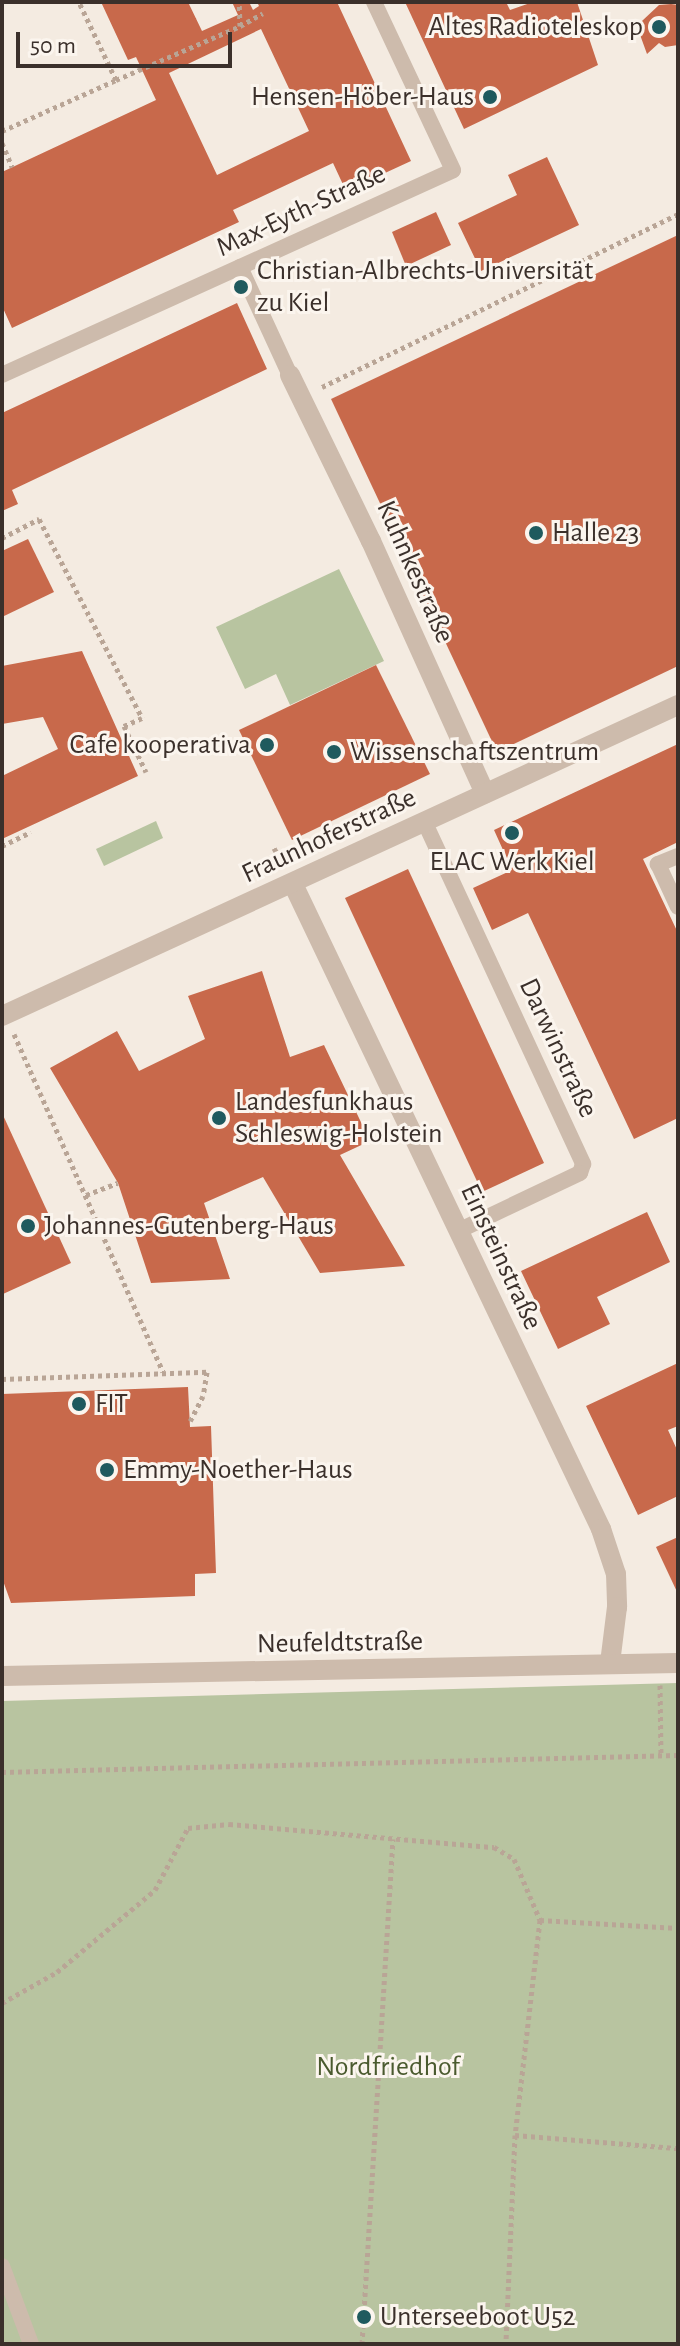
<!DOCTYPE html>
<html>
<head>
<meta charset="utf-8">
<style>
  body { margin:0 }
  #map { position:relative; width:680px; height:2346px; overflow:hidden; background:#f4ebe1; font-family:"Alegreya Sans",sans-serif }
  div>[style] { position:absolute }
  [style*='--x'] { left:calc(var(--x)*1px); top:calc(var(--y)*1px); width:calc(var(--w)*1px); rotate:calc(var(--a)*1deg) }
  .green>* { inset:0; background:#b8c4a0 }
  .building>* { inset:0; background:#c8694b }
  .path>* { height:5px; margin-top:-2.5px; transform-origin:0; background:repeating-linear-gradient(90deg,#b9a596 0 4px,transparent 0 8px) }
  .service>* { height:16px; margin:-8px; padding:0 8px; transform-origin:8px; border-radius:8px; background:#cdbbac }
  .minor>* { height:20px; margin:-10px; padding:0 10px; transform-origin:10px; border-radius:10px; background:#cdbbac }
  .dots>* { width:22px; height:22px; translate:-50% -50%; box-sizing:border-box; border:4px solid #fbf5ee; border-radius:50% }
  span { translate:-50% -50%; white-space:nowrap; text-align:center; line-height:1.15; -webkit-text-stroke:6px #fbf5ee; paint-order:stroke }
  .poi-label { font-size:28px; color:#3b302b }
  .right { translate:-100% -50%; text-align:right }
  .left { translate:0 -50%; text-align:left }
  .street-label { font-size:28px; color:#3b302b }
  .park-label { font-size:28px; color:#4a5a2e }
  .frame { position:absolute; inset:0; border:4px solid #3b302b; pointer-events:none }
  .scale { position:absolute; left:16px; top:32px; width:216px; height:36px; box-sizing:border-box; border:4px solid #3b302b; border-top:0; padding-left:10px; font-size:24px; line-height:28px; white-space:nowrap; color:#3b302b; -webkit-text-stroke:6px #fbf5ee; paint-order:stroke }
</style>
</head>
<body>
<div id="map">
  <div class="green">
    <i style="clip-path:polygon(339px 569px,384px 661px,290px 705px,276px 674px,245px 689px,216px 627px)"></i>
    <i style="clip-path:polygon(156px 821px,163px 838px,104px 866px,96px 849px)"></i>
    <i style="clip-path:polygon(678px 1683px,678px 2344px,2px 2344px,2px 1701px)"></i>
  </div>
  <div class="building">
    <i style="clip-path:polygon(evenodd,101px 2px,188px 2px,202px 31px,238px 15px,232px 2px,249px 2px,253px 10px,259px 6px,257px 2px,337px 2px,411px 161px,346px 191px,333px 163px,233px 210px,239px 222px,12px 328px,2px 306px,2px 172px,156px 100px,136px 57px,128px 60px,101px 2px,261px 29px,309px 131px,217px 175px,169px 73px,261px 29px)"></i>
    <i style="clip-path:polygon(405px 2px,506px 2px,510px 10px,533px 2px,577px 2px,598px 65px,464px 129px)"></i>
    <i style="clip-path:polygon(671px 4px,678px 5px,678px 45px,665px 47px,659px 43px,647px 54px,639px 32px,642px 21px,659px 5px)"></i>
    <i style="clip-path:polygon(547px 157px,579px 225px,481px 271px,458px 223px,517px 195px,508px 175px)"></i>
    <i style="clip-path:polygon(436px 212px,451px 245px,406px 266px,392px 232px)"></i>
    <i style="clip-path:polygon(678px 235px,678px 666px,497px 752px,331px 399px)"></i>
    <i style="clip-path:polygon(237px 303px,267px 369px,12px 490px,18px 504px,2px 511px,2px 413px)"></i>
    <i style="clip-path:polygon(28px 539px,54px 592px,2px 617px,2px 551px)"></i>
    <i style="clip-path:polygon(82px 651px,138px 776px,2px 839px,2px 776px,58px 749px,43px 717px,2px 724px,2px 666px)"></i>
    <i style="clip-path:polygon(376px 665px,430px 774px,292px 840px,239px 730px)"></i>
    <i style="clip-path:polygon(678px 744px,678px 842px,643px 859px,678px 933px,678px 1118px,634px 1139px,528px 913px,492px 930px,473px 888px,512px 870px,494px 830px)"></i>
    <i style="clip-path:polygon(408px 869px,544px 1163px,482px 1192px,345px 898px)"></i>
    <i style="clip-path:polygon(262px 971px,290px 1057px,324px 1045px,370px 1141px,340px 1155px,405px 1266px,320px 1273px,263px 1177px,204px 1203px,230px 1279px,151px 1283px,118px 1183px,50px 1068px,117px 1031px,139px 1071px,205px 1039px,188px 996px)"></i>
    <i style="clip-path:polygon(2px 1113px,71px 1263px,3px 1294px,2px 1292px)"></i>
    <i style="clip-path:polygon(647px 1212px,670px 1262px,597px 1297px,610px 1324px,558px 1349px,521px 1271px)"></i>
    <i style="clip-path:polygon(678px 1363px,678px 1426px,668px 1430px,678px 1452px,678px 1496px,638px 1515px,586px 1406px)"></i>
    <i style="clip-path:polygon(188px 1387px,190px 1427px,211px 1426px,216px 1573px,195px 1574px,195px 1596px,11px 1603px,2px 1578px,2px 1394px)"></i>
    <i style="clip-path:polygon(678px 1537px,678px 1594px,656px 1547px)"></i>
  </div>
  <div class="path">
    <i style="--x:240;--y:26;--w:26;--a:-29"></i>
    <i style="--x:116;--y:80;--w:135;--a:-23.5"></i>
    <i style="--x:240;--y:26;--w:24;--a:-92"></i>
    <i style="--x:2;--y:131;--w:125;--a:-24.1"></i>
    <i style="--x:116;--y:80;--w:86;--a:-115.4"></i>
    <i style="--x:2;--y:143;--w:26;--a:67"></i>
    <i style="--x:322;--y:387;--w:396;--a:-25.9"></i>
    <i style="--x:2;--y:538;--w:42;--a:-27.2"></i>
    <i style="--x:39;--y:519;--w:224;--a:62.6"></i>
    <i style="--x:142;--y:718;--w:20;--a:156"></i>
    <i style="--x:124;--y:726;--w:51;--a:64.4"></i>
    <i style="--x:2;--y:846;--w:32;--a:-26"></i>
    <i style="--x:274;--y:848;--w:16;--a:60"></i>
    <i style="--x:14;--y:1034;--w:369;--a:66.2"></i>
    <i style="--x:86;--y:1195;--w:34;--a:-21"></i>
    <i style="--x:2;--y:1379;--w:205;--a:-2"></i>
    <i style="--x:207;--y:1372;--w:24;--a:99"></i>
    <i style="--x:203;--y:1396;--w:28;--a:117"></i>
    <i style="--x:660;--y:1685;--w:71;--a:89.2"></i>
    <i style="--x:2;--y:1772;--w:676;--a:-1.44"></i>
    <i style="--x:540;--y:1920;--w:138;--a:3.3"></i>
    <i style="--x:2;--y:2003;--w:63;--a:-29.4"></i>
    <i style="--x:57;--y:1972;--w:128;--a:-39.9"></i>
    <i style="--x:155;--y:1890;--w:70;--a:-62"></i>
    <i style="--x:188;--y:1828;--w:41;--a:-5.6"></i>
    <i style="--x:229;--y:1824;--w:266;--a:5"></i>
    <i style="--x:494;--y:1847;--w:23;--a:31"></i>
    <i style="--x:514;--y:1859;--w:66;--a:66.9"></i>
    <i style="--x:540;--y:1920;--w:216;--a:96.6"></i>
    <i style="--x:515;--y:2135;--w:209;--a:92.5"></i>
    <i style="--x:515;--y:2135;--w:164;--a:4.6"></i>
    <i style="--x:362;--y:2344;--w:506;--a:-86.49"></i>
  </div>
  <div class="service">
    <i style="--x:240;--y:267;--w:119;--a:65.2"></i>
    <i style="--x:2;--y:375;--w:495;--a:-24.4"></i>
    <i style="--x:453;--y:170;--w:186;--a:-115.2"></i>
    <i style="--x:425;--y:823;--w:376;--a:65.1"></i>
    <i style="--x:583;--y:1164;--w:9;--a:108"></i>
    <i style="--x:580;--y:1173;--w:135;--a:154.6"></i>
    <i style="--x:678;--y:856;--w:22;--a:158"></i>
    <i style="--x:658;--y:864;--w:47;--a:65.1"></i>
    <i style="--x:2;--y:2266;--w:83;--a:69.6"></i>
  </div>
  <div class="minor">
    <i style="--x:290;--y:375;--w:185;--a:64"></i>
    <i style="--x:371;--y:541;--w:277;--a:65.7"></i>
    <i style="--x:293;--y:884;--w:715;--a:64.47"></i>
    <i style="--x:601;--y:1529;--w:47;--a:71.6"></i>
    <i style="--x:616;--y:1574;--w:33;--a:88"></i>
    <i style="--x:617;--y:1607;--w:56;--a:97.1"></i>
    <i style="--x:2;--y:1016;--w:744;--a:-24.71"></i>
    <i style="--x:2;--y:1676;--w:676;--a:-1.1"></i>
  </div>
  <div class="dots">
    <i style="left:659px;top:27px;background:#1f5a5e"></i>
    <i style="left:490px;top:97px;background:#1f5a5e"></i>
    <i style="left:241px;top:287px;background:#1f5a5e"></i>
    <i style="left:536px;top:533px;background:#1f5a5e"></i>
    <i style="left:267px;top:745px;background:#1f5a5e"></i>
    <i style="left:334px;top:752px;background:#1f5a5e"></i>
    <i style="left:512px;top:833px;background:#1f5a5e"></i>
    <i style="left:219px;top:1118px;background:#1f5a5e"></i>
    <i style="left:28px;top:1226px;background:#1f5a5e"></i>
    <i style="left:79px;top:1404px;background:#1f5a5e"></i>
    <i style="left:107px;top:1470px;background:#1f5a5e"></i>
    <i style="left:364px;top:2317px;background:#1f5a5e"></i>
  </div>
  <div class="poi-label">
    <span class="right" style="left:643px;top:27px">Altes Radioteleskop</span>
    <span class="right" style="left:474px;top:97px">Hensen-Höber-Haus</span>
    <span class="left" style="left:257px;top:287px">Christian-Albrechts-Universität<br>zu Kiel</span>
    <span class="left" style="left:552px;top:533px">Halle 23</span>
    <span class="right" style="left:251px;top:745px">Cafe kooperativa</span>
    <span class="left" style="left:350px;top:752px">Wissenschaftszentrum</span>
    <span style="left:512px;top:862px">ELAC Werk Kiel</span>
    <span class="left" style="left:235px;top:1118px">Landesfunkhaus<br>Schleswig-Holstein</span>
    <span class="left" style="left:44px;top:1226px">Johannes-Gutenberg-Haus</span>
    <span class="left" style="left:95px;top:1404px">FIT</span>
    <span class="left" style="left:123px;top:1470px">Emmy-Noether-Haus</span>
    <span class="left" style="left:380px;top:2317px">Unterseeboot U52</span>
  </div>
  <div class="street-label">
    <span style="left:301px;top:211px;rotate:-25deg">Max-Eyth-Straße</span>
    <span style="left:415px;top:572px;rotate:66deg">Kuhnkestraße</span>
    <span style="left:329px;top:836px;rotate:-25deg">Fraunhoferstraße</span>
    <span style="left:558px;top:1048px;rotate:65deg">Darwinstraße</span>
    <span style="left:501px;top:1257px;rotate:65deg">Einsteinstraße</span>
    <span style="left:340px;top:1643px;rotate:-1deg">Neufeldtstraße</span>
  </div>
  <div class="park-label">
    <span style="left:388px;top:2067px">Nordfriedhof</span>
  </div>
  <div class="frame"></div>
  <div class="scale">50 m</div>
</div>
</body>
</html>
